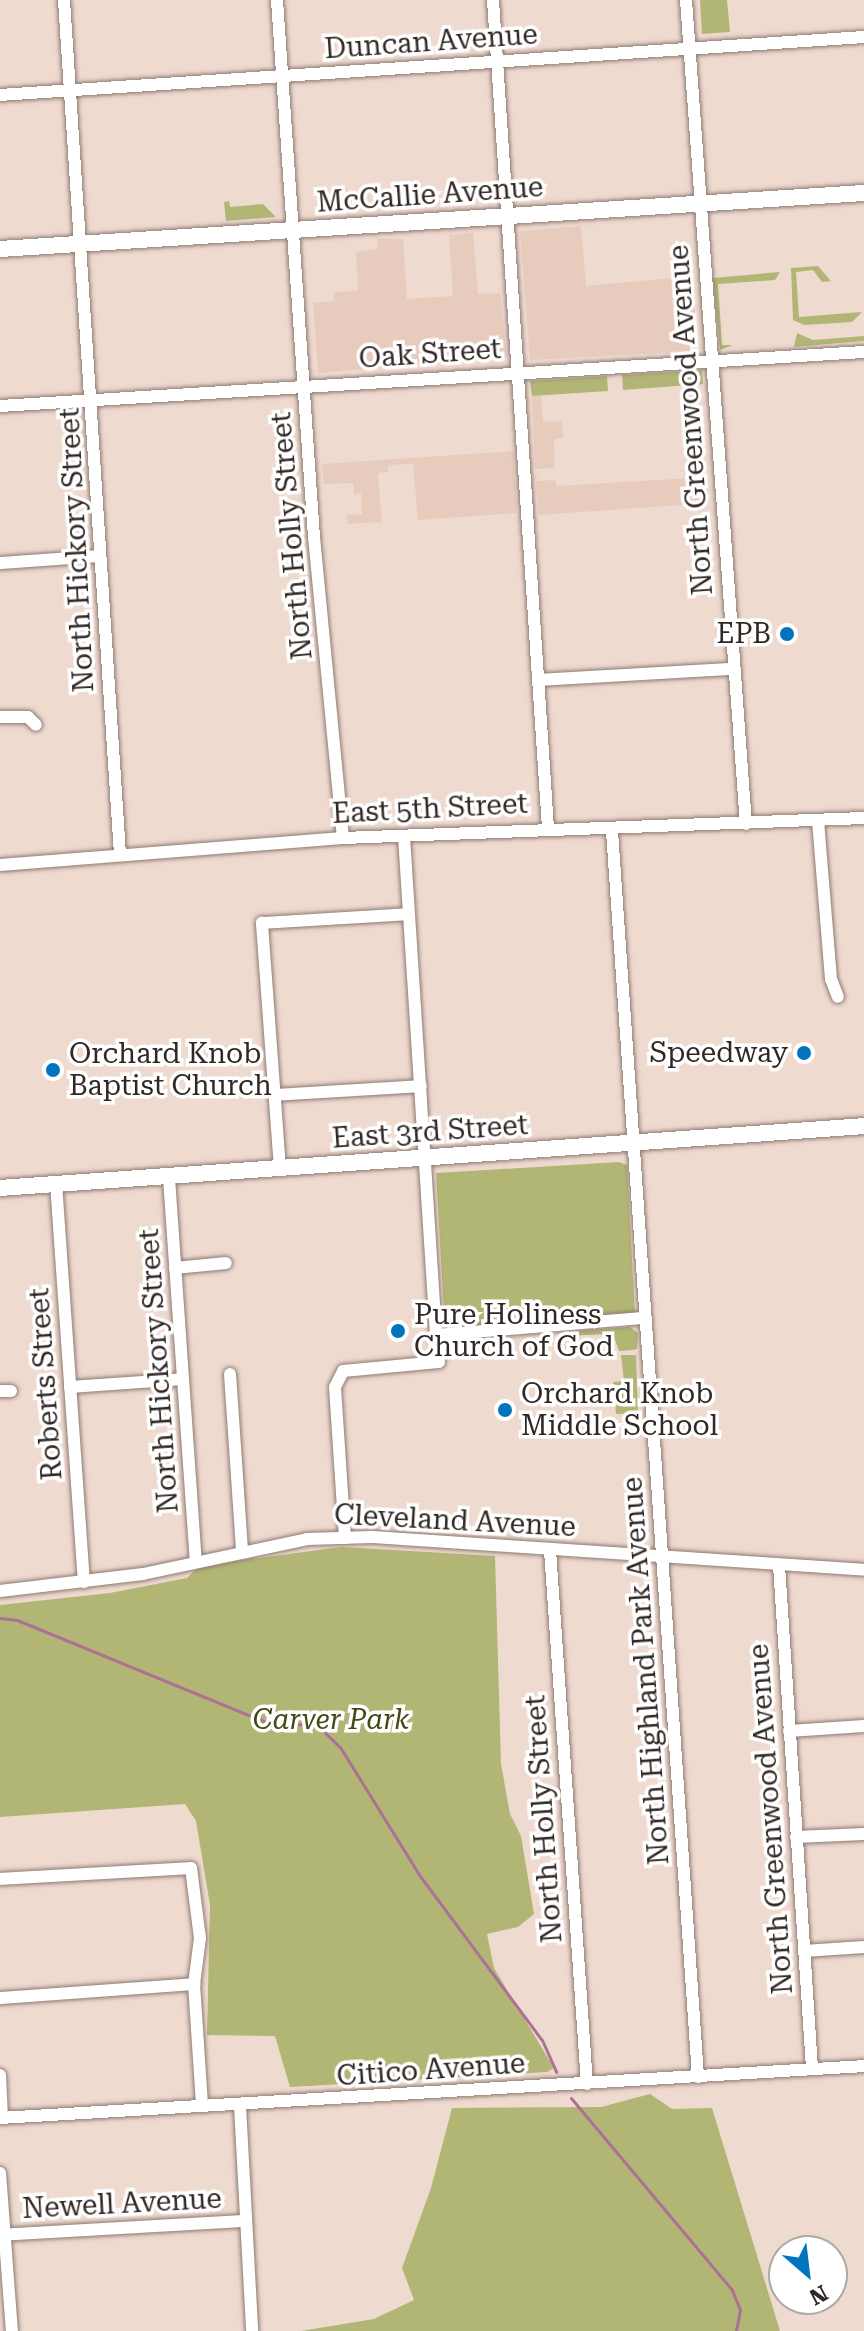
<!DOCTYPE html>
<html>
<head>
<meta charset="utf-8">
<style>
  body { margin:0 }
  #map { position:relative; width:864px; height:2331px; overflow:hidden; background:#efdad0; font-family:"Roboto Serif",serif }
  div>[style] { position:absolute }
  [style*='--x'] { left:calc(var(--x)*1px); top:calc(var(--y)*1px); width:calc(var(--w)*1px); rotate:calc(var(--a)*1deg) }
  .built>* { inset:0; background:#e7ccbe }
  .green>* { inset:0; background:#b2b675 }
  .stream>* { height:3px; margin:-1.5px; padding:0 1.5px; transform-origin:1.5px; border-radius:1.5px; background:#ac7194 }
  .roads { filter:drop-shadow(0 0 2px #8d7a71) drop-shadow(0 0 2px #8d7a71) }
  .minor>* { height:12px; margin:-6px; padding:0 6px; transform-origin:6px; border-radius:6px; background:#fff }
  .major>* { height:16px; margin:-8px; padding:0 8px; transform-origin:8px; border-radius:8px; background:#fff }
  .dots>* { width:22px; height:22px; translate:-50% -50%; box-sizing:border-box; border:4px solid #fff; border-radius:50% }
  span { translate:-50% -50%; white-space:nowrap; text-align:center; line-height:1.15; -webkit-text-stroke:7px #fff; paint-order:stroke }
  .street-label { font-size:28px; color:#302824 }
  .poi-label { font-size:28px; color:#302824 }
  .right { translate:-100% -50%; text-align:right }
  .left { translate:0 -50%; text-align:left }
  .park-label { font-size:28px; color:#454714; font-style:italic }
  .north { position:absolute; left:768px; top:2235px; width:80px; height:80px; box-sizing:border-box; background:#fff; border:2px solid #aca9a7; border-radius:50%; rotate:152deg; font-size:22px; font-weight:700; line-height:32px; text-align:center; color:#302824 }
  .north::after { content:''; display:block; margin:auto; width:28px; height:36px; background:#0174be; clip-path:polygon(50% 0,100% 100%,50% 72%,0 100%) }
</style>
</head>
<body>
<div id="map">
  <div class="built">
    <i style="clip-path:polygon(581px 226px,586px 286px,692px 276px,698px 351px,530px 360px,520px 231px)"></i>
    <i style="clip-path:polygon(473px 233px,478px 294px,500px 293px,507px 358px,318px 373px,313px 303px,334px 301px,334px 292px,358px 291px,356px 252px,378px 249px,377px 238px,403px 239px,407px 299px,453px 296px,449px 235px)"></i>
    <i style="clip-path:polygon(532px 396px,541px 396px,543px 422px,562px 421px,563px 438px,554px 439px,555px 468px,535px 469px)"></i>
    <i style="clip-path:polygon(513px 451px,517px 513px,418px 520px,413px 464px,388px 465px,388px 472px,378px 473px,382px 522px,348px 524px,347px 515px,362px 514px,361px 493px,354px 494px,353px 483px,324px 484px,322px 464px)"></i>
    <i style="clip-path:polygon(707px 477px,709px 503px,539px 515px,536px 481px,555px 480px,557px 486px)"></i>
  </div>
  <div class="green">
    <i style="clip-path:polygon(700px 0,727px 0,730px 32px,702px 34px)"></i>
    <i style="clip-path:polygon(229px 201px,230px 207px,263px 204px,276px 217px,226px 221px,224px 202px)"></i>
    <i style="clip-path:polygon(818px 266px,831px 281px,822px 282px,813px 270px,796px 272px,799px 317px,862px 312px,852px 322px,804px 325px,793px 320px,791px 268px)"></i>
    <i style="clip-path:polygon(780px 272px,775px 280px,718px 284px,722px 345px,733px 345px,720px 350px,713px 278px)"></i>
    <i style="clip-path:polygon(797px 333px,813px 340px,864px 336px,864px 341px,794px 347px)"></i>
    <i style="clip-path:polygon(702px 370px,703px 384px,623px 390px,622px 375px)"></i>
    <i style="clip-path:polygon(607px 376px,608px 391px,532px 396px,530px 381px)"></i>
    <i style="clip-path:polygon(619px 1162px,627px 1165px,635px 1315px,582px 1315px,581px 1309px,514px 1314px,514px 1324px,445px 1329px,436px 1173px)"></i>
    <i style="clip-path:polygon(630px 1327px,638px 1333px,637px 1349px,632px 1350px,619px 1351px,613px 1334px,563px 1336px,562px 1332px)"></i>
    <i style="clip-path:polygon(621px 1355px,636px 1355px,638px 1413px,616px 1414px,613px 1382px,624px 1381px)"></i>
    <i style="clip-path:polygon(341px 1547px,495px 1556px,501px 1764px,510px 1814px,521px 1836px,534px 1914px,518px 1927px,487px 1934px,494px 1968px,554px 2068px,547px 2072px,290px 2087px,275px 2036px,207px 2035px,210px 1905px,196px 1821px,185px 1804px,0 1817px,0 1605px,110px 1593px,187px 1578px,199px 1566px)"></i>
    <i style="clip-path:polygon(650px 2094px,672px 2109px,712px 2108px,780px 2331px,301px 2331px,374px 2319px,414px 2300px,402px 2268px,431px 2188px,452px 2108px,601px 2107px)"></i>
  </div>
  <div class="stream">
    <i style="--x:0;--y:1618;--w:17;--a:7"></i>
    <i style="--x:17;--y:1620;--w:280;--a:22.3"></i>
    <i style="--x:276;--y:1726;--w:39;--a:-4"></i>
    <i style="--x:315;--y:1723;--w:35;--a:44"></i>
    <i style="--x:340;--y:1747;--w:152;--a:58.2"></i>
    <i style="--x:420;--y:1876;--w:204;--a:53.4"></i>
    <i style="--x:542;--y:2040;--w:35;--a:66"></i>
    <i style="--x:571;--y:2098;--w:251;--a:50"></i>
    <i style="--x:732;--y:2290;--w:22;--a:68"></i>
    <i style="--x:740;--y:2310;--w:21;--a:101"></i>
  </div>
  <div class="roads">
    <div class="minor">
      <i style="--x:64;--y:0;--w:856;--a:86.25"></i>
      <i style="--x:277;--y:0;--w:538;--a:86.06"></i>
      <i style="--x:314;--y:537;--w:302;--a:84.5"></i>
      <i style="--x:493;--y:0;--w:829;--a:86.2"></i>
      <i style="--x:686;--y:0;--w:826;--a:85.84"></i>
      <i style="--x:0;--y:95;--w:866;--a:-3.84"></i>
      <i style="--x:0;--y:406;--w:866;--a:-3.58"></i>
      <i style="--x:0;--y:563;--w:100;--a:-4"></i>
      <i style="--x:539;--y:680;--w:193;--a:-3.3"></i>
      <i style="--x:0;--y:717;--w:28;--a:0"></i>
      <i style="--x:28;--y:717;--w:11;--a:45"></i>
      <i style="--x:818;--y:821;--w:159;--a:85.3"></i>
      <i style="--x:831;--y:979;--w:19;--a:69"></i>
      <i style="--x:612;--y:831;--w:1249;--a:86.05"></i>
      <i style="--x:404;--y:836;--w:500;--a:86.33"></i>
      <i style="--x:0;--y:865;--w:344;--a:-4.5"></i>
      <i style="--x:343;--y:838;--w:521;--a:-2.2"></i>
      <i style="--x:274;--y:1095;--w:147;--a:-3.5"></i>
      <i style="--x:280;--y:1169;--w:247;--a:-94.2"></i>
      <i style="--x:262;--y:923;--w:147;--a:-3.5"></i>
      <i style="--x:169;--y:1178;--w:384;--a:86"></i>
      <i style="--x:56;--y:1183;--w:400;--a:86"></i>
      <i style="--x:175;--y:1268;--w:51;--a:-5.6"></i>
      <i style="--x:230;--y:1374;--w:175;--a:86.1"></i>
      <i style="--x:70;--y:1387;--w:113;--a:-4"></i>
      <i style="--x:0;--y:1391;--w:11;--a:0"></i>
      <i style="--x:345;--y:1538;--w:151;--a:-93.8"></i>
      <i style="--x:335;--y:1387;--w:18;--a:-63"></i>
      <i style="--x:343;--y:1371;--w:96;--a:-5.4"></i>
      <i style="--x:439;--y:1362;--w:27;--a:-96"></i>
      <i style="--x:436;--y:1335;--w:210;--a:-4.7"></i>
      <i style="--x:550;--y:1550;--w:535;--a:86.04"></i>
      <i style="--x:779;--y:1565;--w:505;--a:86.25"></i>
      <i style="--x:0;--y:1591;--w:144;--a:-6.8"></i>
      <i style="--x:143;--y:1574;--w:168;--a:-12"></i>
      <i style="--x:307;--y:1539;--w:64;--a:-1.8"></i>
      <i style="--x:371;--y:1537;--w:494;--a:3.8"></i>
      <i style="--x:789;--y:1731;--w:75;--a:-3.8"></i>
      <i style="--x:796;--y:1837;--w:68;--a:-2.5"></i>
      <i style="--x:0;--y:1879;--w:191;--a:-3.3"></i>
      <i style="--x:191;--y:1868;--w:71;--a:82.7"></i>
      <i style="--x:200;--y:1938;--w:46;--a:97.4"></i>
      <i style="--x:194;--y:1984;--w:120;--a:86.2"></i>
      <i style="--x:804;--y:1951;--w:60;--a:-3.8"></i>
      <i style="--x:0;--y:1998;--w:195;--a:-4.1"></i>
      <i style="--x:0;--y:2075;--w:43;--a:87.3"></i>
      <i style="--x:240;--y:2106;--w:225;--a:86.9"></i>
      <i style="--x:0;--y:2118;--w:866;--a:-3.44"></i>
      <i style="--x:0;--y:2173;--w:158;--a:85.7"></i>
      <i style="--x:0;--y:2235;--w:246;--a:-3.3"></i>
    </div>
    <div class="major">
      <i style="--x:0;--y:249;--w:866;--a:-3.71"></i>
      <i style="--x:0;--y:1188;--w:866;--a:-4.1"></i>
    </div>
  </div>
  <div class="dots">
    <i style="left:787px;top:634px;background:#0174be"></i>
    <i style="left:804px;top:1053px;background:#0174be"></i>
    <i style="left:53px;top:1070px;background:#0174be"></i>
    <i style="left:398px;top:1331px;background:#0174be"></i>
    <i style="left:505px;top:1410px;background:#0174be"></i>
  </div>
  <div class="street-label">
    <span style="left:431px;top:42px;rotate:-4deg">Duncan Avenue</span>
    <span style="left:430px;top:195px;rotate:-4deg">McCallie Avenue</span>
    <span style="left:430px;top:354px;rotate:-4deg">Oak Street</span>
    <span style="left:691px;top:420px;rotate:-94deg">North Greenwood Avenue</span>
    <span style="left:292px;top:536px;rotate:-95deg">North Holly Street</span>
    <span style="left:77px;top:550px;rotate:-93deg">North Hickory Street</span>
    <span style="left:430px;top:809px;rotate:-3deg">East 5th Street</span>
    <span style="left:430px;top:1132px;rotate:-4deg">East 3rd Street</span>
    <span style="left:159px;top:1371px;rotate:-94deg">North Hickory Street</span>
    <span style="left:46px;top:1384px;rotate:-94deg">Roberts Street</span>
    <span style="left:455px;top:1521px;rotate:3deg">Cleveland Avenue</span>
    <span style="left:646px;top:1671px;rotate:-94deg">North Highland Park Avenue</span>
    <span style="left:544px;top:1819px;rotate:-94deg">North Holly Street</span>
    <span style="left:771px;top:1819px;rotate:-94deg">North Greenwood Avenue</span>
    <span style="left:431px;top:2070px;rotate:-4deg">Citico Avenue</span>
    <span style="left:122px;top:2204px;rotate:-3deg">Newell Avenue</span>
  </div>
  <div class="poi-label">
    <span class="right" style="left:771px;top:634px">EPB</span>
    <span class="right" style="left:788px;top:1053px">Speedway</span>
    <span class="left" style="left:69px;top:1070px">Orchard Knob<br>Baptist Church</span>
    <span class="left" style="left:414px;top:1331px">Pure Holiness<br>Church of God</span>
    <span class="left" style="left:521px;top:1410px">Orchard Knob<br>Middle School</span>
  </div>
  <div class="park-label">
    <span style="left:331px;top:1720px">Carver Park</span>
  </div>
  <div class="north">N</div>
</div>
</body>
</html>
